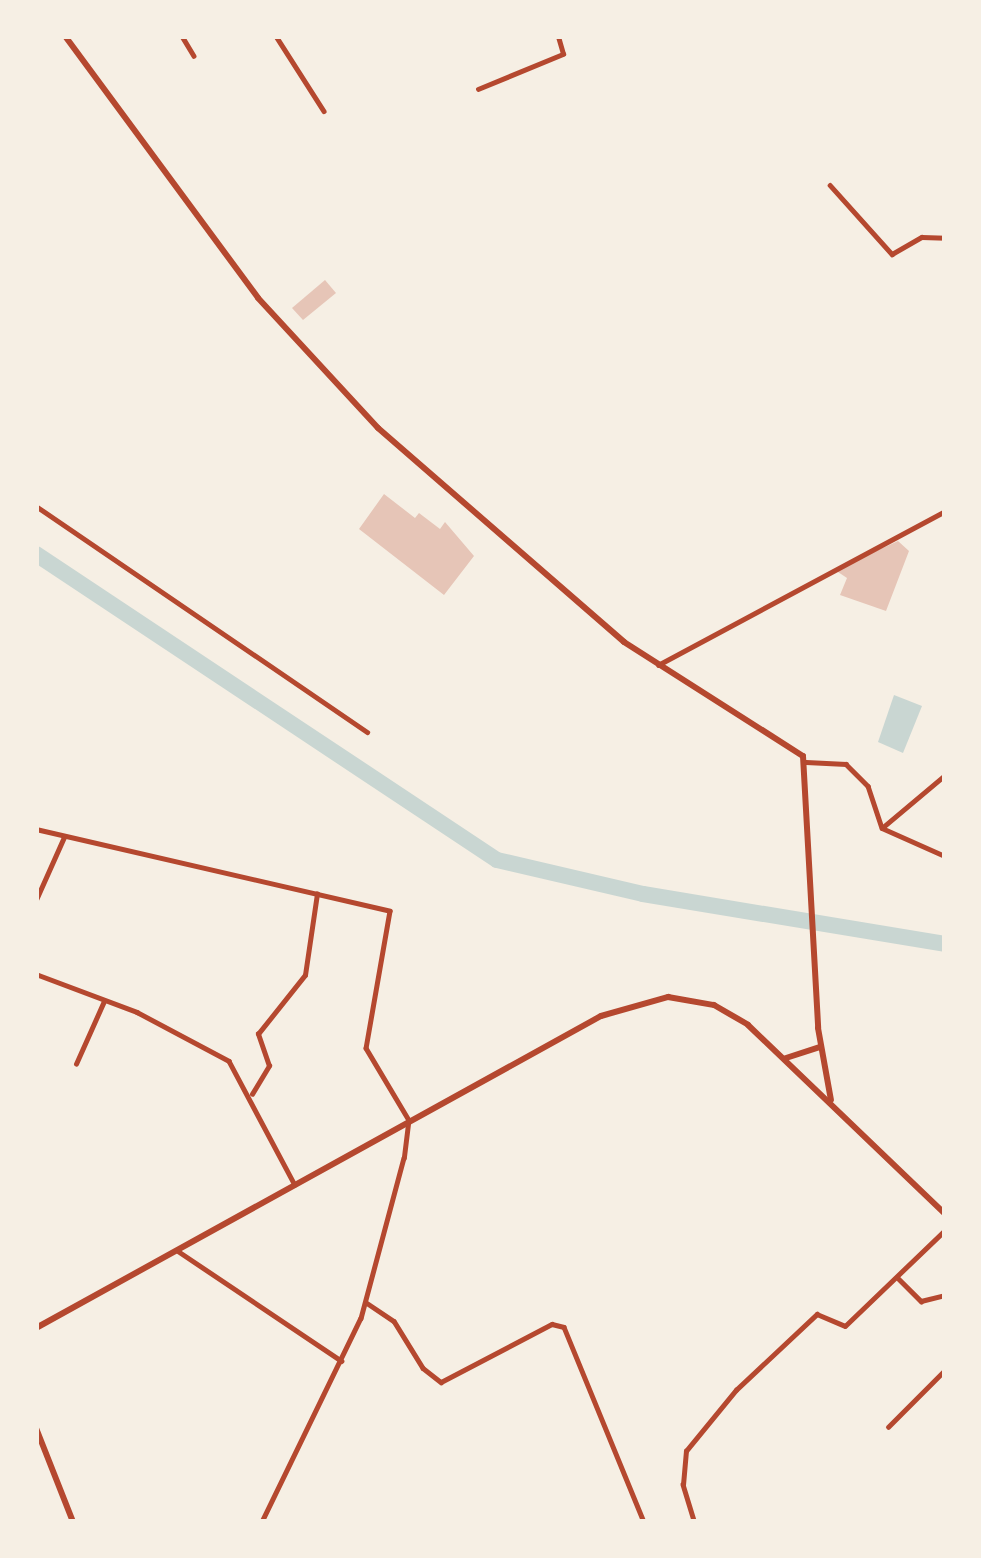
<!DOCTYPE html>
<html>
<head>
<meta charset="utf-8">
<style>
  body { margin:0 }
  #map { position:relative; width:981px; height:1558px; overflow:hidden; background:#f6efe4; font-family:"Space Grotesk",sans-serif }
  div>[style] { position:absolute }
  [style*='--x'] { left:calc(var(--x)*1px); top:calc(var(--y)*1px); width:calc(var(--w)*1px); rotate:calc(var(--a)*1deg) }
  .water>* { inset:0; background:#c9d6d2 }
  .river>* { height:16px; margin:-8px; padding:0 8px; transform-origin:8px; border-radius:8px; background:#c9d6d2 }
  .building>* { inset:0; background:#e6c5b7 }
  .minor>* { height:4.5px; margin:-2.25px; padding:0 2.25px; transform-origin:2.25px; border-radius:2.25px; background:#b5482f }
  .secondary>* { height:6px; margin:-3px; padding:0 3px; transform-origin:3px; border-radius:3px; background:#b5482f }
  span { translate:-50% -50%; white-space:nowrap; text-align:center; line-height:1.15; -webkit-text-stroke:9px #f6efe4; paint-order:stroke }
  .frame { position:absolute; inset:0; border:39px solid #f6efe4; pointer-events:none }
</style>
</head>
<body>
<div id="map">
  <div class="water">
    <i style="clip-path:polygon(894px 695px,922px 706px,903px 753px,878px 742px)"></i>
  </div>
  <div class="river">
    <i style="--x:36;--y:554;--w:553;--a:33.58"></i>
    <i style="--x:497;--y:860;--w:150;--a:13.1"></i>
    <i style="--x:643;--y:894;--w:306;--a:9.4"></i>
  </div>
  <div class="building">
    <i style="clip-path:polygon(325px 280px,336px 293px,303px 320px,292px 308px)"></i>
    <i style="clip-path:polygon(384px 494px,415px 518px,419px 513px,440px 529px,445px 522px,474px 556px,444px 595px,359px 529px)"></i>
    <i style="clip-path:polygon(898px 541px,909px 551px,886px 611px,840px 595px,847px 578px,835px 570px)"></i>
  </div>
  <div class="minor">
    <i style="--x:182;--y:36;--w:23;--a:59"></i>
    <i style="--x:276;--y:36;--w:89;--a:57.4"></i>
    <i style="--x:478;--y:89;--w:92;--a:-22.4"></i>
    <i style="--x:563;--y:54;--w:19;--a:-106"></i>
    <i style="--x:830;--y:185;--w:93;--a:48.1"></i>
    <i style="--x:892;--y:254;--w:34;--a:-30"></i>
    <i style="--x:922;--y:237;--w:23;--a:2"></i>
    <i style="--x:36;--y:506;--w:401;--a:34.3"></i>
    <i style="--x:658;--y:665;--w:326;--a:-28.2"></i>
    <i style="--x:806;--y:762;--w:40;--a:2.9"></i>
    <i style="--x:846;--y:764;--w:31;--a:45"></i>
    <i style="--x:868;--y:786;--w:44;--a:71.6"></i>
    <i style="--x:882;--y:828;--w:69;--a:24"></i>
    <i style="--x:882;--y:828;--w:82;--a:-40.1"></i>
    <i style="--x:36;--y:829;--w:363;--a:13"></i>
    <i style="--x:390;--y:911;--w:139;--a:99.9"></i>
    <i style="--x:366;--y:1048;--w:84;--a:59.2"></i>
    <i style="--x:409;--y:1120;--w:38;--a:97"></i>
    <i style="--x:404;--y:1158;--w:166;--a:105"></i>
    <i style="--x:361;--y:1318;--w:227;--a:115.9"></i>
    <i style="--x:36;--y:900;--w:69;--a:-66"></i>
    <i style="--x:36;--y:974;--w:108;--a:20.6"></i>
    <i style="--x:137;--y:1012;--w:104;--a:28"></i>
    <i style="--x:229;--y:1061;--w:140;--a:62"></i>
    <i style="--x:76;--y:1064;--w:69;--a:-66"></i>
    <i style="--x:252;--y:1094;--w:33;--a:-59"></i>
    <i style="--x:269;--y:1066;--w:34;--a:-109"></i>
    <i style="--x:258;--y:1034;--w:75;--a:-51.5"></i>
    <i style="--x:305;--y:975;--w:82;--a:-81.6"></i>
    <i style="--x:178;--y:1251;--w:197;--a:33.9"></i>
    <i style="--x:898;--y:1278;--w:33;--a:45"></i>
    <i style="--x:921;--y:1301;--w:25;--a:-14"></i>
    <i style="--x:367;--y:1303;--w:32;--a:34"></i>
    <i style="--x:394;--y:1321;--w:55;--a:58.3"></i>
    <i style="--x:423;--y:1368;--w:23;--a:38"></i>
    <i style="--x:441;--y:1382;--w:125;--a:-27.6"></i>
    <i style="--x:552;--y:1324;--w:12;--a:14"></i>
    <i style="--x:564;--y:1327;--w:211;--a:67.7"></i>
    <i style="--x:888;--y:1427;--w:81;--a:-45"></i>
    <i style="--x:694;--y:1522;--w:39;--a:-107"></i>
    <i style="--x:683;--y:1485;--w:34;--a:-85"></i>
    <i style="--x:686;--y:1451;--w:79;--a:-50.7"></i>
    <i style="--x:736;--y:1390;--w:111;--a:-43.2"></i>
    <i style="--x:817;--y:1314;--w:30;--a:23"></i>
    <i style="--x:845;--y:1326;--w:139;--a:-43.8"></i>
  </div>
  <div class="secondary">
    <i style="--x:65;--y:36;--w:325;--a:53.6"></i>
    <i style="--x:258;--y:298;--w:177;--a:47.3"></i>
    <i style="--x:378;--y:428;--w:326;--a:41"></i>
    <i style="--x:624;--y:642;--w:212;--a:32.5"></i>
    <i style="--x:803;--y:756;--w:272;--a:86.8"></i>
    <i style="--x:818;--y:1028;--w:73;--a:79.8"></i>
    <i style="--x:786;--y:1058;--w:36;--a:-18"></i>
    <i style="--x:36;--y:1328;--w:645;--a:-28.91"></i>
    <i style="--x:601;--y:1016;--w:70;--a:-15.8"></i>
    <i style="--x:668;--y:997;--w:47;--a:9.9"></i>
    <i style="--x:714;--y:1005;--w:39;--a:30"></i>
    <i style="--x:748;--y:1025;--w:273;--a:43.8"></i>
    <i style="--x:36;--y:1428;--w:101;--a:68.5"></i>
  </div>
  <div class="frame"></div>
</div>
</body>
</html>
